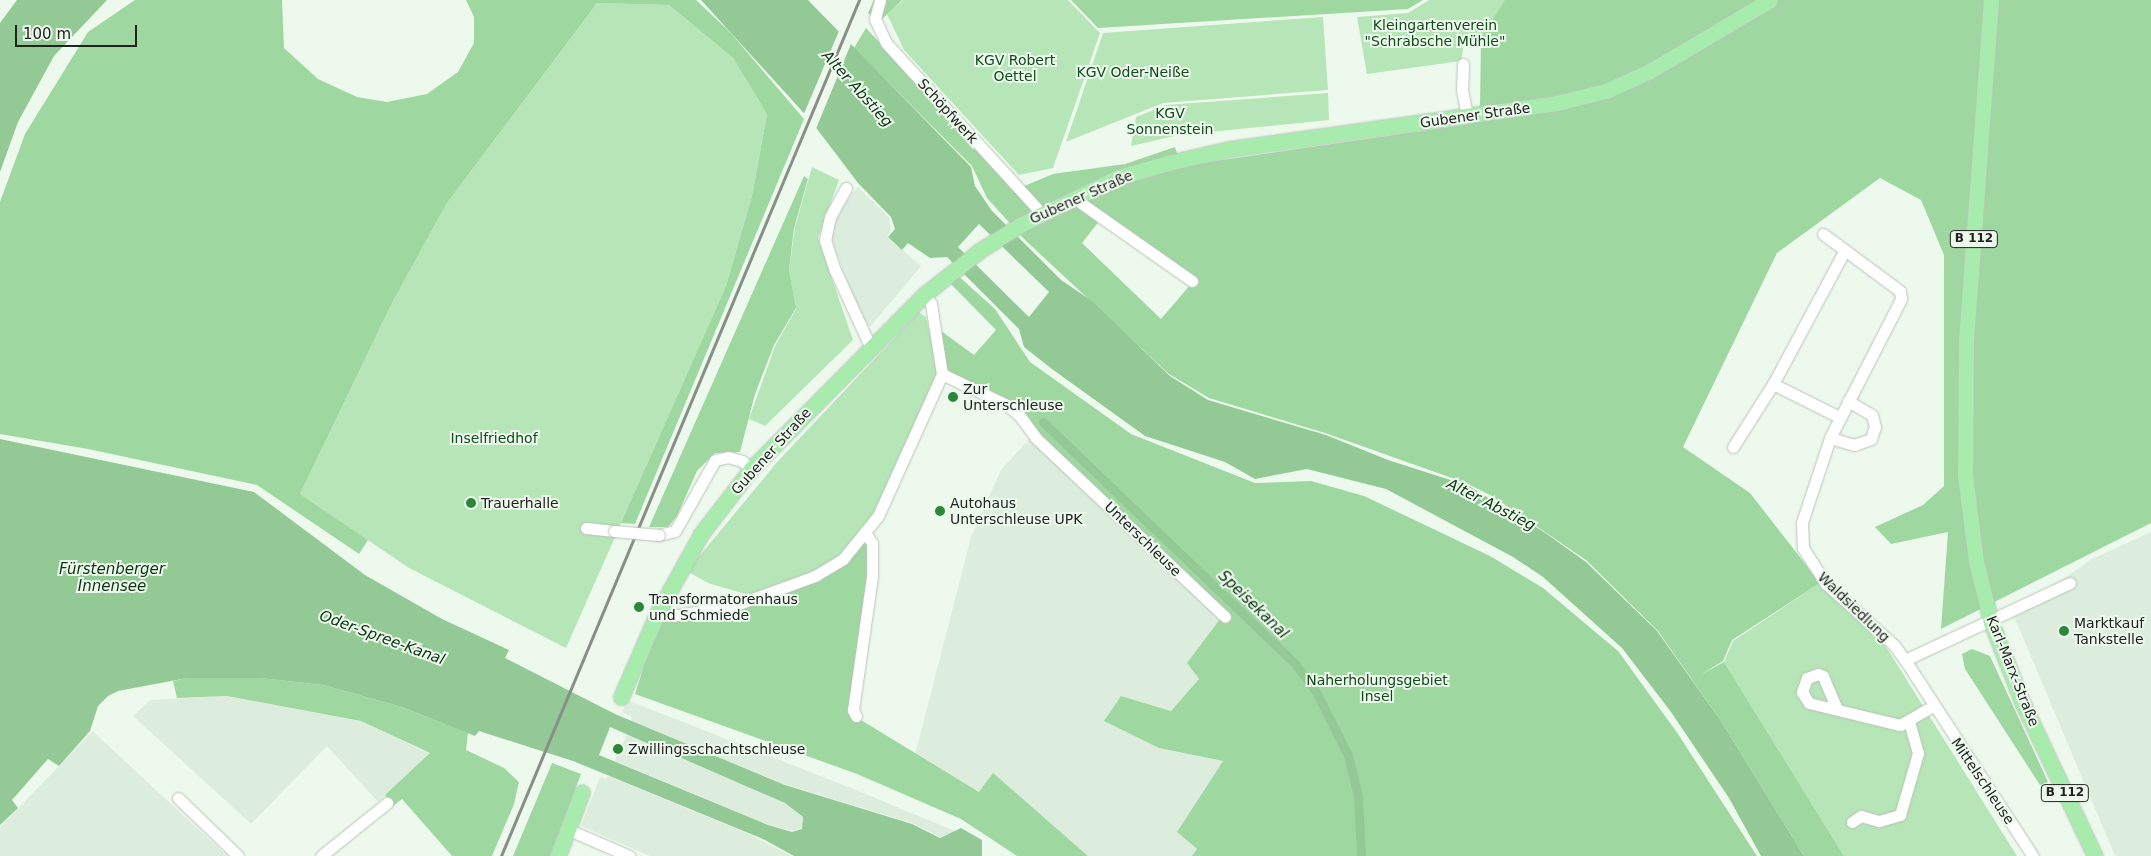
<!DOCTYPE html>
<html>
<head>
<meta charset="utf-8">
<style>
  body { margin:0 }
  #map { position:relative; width:2151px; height:856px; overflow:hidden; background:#eef9ee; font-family:"DejaVu Sans",sans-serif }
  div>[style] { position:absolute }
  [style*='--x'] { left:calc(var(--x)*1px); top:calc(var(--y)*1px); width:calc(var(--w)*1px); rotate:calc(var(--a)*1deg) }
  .built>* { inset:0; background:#ddeddd }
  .green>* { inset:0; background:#b6e5b7 }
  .forest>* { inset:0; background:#9fd7a1 }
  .water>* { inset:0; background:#93c995 }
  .pier>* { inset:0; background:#eef9ee }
  .canal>* { height:9px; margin:-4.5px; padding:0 4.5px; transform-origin:4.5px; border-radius:4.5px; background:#93c995 }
  .roads { filter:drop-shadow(0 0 1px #bac4ba) drop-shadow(0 0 1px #bac4ba) }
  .minor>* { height:11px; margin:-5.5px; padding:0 5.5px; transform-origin:5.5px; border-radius:5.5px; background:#fff }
  .major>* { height:15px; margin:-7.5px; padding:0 7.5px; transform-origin:7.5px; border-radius:7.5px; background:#a7ecad }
  .rail>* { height:2.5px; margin:-1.25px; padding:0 1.25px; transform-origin:1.25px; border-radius:1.25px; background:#888f88 }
  .bridges { filter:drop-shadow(0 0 1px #bac4ba) drop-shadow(0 0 1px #bac4ba) }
  .minor-bridge>* { height:11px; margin:-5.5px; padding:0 5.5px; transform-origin:5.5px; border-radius:5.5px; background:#fff }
  .dots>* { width:14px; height:14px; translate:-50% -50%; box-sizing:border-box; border:2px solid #eef9ee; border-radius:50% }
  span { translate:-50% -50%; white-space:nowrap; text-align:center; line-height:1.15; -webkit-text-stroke:4px #eef9ee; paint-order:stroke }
  .shield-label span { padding:1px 4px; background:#eef9ee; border:1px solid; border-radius:4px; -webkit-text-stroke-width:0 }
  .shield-label { font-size:12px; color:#202320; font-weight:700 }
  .park-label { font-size:14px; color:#114b19 }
  .street-label { font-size:14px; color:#202320 }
  .poi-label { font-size:14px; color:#202320 }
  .left { translate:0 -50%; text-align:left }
  .water-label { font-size:15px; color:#0c3411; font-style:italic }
  .scale { position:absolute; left:15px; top:25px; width:122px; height:22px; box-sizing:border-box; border:2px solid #202320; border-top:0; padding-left:6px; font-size:15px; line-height:18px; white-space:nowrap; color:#202320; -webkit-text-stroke:4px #eef9ee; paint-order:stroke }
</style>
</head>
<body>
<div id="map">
  <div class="built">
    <i style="clip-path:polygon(858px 187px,889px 217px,891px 231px,887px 237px,921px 266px,870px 327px,860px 314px,830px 236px,839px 210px)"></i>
    <i style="clip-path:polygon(1032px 436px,1222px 617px,1199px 679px,1171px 711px,1121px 696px,1159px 748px,1223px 761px,1177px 832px,1197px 849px,1192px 856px,1088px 856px,993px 774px,980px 792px,915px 755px,971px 537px,1001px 470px)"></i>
    <i style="clip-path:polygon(2151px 532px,2151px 856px,2115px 856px,2013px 614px,2092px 559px)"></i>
    <i style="clip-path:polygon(227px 696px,361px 721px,430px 754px,378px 802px,327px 746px,251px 824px,133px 716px,150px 700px)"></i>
    <i style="clip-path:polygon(627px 700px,856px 790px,955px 831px,940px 837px,912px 823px,784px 784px,631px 721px,632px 717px,622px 712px)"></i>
    <i style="clip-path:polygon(93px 731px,100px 738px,227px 856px,0 856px,0 827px)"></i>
    <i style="clip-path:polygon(627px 734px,785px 803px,803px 817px,802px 829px,792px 831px,769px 825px,615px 761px)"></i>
    <i style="clip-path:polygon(608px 776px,751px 835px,791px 856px,650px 856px,581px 826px,600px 777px,606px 779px)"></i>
  </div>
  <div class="green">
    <i style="clip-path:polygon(903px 0,1068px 0,1100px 33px,1053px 168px,1019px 175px,904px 50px,887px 14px)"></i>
    <i style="clip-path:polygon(1429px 0,1562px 0,1477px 43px,1465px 38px,1461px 61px,1367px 74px,1357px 17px,1408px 13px)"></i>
    <i style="clip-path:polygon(597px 3px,669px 5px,733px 58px,767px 114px,752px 196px,726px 286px,566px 648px,409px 568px,300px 494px,393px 301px,447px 203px)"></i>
    <i style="clip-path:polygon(1323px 17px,1328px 90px,1163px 103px,1066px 142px,1103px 33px)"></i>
    <i style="clip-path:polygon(1328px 93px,1329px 120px,1179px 135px,1131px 146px,1136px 117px,1166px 105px)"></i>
    <i style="clip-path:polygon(812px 167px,839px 180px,818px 238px,853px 340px,765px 426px,749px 419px,775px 346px,796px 309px,789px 270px,795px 227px)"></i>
    <i style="clip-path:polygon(919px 312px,926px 317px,939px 373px,880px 507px,854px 545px,814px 574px,752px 596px,708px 583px,687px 571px,779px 460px)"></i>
    <i style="clip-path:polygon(1820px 583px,1883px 642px,2017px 856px,1844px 856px,1724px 662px,1733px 641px)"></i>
  </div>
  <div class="forest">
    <i style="clip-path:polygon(135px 0,282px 0,284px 48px,318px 79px,357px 97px,387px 102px,427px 94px,458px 72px,474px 43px,474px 17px,466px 0,696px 0,729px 31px,804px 119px,635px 524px,621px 523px,726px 286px,752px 196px,767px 114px,733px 58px,669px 5px,597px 3px,447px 203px,393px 301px,300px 494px,368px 540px,359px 554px,257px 485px,88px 449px,0 434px,0 202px,25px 134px,88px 32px)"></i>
    <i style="clip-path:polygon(874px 0,902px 0,880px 21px,868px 13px)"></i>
    <i style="clip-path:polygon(1071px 0,1423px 0,1408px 9px,1098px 28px)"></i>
    <i style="clip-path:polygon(evenodd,1505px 0,2151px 0,2151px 523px,1941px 629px,1948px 532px,1891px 544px,1875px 527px,1923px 505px,1944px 486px,1944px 255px,1921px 200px,1880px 178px,1777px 253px,1683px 447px,1750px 493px,1820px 583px,1732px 640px,1723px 661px,1700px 675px,1724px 662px,1844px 856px,1804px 856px,1721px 721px,1658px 631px,1586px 560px,1492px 496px,1466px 483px,1325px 433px,1209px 398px,1169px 374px,1025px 240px,987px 198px,972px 166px,854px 48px,866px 28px,1015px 190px,1053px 174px,1125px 164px,1175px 147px,1181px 166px,1470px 124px,1480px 105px,1481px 38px,1505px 0,1100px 220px,1191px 284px,1161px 319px,1082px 243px,1100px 220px)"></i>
    <i style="clip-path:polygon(804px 176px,808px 179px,794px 228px,789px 270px,796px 308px,774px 345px,755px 394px,740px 452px,715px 453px,697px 471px,677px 516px,668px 527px,649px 527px)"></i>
    <i style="clip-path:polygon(955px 273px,995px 309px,1030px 362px,1131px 434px,1255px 483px,1311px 481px,1364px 496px,1490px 556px,1543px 588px,1618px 651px,1678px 734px,1757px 856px,1192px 856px,1197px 849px,1177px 832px,1223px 761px,1159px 748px,1104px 721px,1121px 696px,1171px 711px,1199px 679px,1187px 663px,1224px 614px,1038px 438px,1022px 415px,944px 373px,937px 328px,974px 355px,996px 330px,947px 280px)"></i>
    <i style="clip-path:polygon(867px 537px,871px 544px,851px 714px,979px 792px,993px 773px,1088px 856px,1017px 856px,961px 819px,857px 774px,635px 694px,660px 616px,670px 618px,816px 579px)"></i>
    <i style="clip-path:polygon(1972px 649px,1990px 656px,2048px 782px,2040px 785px,1965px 669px,1962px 654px)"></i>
    <i style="clip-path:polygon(187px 678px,260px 678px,323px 685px,402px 707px,468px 733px,466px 750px,504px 768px,519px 782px,514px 804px,492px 856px,452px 856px,402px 799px,393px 806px,385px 795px,430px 753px,361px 721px,227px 696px,177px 698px,173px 681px)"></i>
    <i style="clip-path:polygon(552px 763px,581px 774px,550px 856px,513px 856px)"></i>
  </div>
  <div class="water">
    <i style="clip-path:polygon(17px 0,107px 0,54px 56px,18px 122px,0 172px,0 23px)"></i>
    <i style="clip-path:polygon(evenodd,701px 0,808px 0,971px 167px,975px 186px,992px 211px,1061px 280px,1092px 301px,1170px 376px,1208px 400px,1326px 435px,1388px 460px,1469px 486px,1544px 532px,1586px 562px,1657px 631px,1721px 721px,1804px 856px,1761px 856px,1729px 798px,1671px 712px,1622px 648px,1543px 577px,1513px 557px,1386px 489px,1307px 469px,1255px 479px,1225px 462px,1145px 436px,1052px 369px,1024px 347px,1019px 329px,947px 257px,930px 258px,908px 243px,902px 250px,888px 237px,895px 229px,891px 217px,858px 183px,811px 121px,701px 0,979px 224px,1049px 292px,1029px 317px,958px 247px,979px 224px)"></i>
    <i style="clip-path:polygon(evenodd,0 439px,254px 492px,365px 575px,442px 619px,509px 650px,505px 658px,615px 714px,785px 785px,912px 824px,940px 838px,961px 828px,982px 840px,982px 856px,794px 856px,763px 839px,573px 761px,479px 731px,475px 736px,402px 707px,323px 685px,260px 678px,187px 678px,118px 691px,108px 696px,98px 706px,90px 731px,59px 766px,48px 759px,12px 800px,18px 808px,0 825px,0 439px,610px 727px,785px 803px,803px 817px,802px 829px,792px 832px,768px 825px,599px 755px,610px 727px)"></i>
  </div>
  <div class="pier">
    <i style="clip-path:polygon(839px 31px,851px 44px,815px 131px,803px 116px)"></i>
  </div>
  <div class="canal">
    <i style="--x:1043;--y:422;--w:349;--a:43.8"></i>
    <i style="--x:1295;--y:664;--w:31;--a:52"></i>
    <i style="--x:1314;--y:688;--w:75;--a:63.1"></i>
    <i style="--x:1348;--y:755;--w:42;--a:76.3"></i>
    <i style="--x:1358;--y:796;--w:60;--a:87.1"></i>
  </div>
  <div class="roads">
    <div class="minor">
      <i style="--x:880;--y:0;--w:20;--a:105"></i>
      <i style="--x:875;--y:19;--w:26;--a:65"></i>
      <i style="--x:886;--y:43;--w:230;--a:47.6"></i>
      <i style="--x:1463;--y:64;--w:26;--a:92"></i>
      <i style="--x:1462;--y:90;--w:26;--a:79"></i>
      <i style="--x:846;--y:188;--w:33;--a:119"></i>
      <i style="--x:830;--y:217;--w:24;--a:102"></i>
      <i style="--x:825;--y:240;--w:32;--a:72"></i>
      <i style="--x:835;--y:270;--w:84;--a:65.3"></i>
      <i style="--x:1075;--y:199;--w:143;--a:35"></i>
      <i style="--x:1823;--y:234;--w:96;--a:36.5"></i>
      <i style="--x:1900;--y:291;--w:8;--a:83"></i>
      <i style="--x:1901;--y:299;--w:156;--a:117.1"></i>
      <i style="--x:1830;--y:438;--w:89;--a:108.4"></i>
      <i style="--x:1802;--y:522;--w:26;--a:88"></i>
      <i style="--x:1803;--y:548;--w:43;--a:57.4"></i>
      <i style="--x:1826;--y:584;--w:91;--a:41.9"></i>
      <i style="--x:1894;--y:645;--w:19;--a:54"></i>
      <i style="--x:1905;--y:660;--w:234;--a:56.9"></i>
      <i style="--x:925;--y:294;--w:12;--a:59"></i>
      <i style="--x:931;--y:304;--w:71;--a:81.1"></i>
      <i style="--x:942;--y:374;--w:72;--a:25.5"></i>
      <i style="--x:1007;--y:405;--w:17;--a:40"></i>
      <i style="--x:1020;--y:416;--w:27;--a:54"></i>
      <i style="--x:1036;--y:438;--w:260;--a:43.4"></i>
      <i style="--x:1839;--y:417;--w:74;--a:-153.4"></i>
      <i style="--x:1773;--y:384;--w:152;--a:-61.8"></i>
      <i style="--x:1830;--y:438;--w:25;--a:16"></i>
      <i style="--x:1854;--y:445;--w:18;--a:-19"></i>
      <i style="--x:1871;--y:439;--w:13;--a:-72"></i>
      <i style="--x:1875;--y:427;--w:12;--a:-104"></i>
      <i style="--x:1872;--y:415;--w:28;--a:-150"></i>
      <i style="--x:1733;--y:447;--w:75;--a:-57.6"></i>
      <i style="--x:586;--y:528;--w:28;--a:6"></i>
      <i style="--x:659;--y:535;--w:16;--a:-14"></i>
      <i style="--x:675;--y:531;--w:81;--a:-60.6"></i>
      <i style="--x:715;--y:460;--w:13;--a:-13"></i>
      <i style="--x:728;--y:457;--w:15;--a:16"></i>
      <i style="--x:742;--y:461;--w:12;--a:42"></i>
      <i style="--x:658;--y:612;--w:14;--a:17"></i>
      <i style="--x:671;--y:616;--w:63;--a:-9.2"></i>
      <i style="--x:733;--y:606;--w:87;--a:-20.1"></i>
      <i style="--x:815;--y:576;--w:33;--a:-31"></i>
      <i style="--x:843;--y:559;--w:55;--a:-50.9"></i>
      <i style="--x:878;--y:516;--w:156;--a:-65.7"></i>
      <i style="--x:1905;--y:660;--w:182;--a:-25"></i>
      <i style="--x:1836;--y:707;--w:34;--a:-113"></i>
      <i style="--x:1823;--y:676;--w:5;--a:-158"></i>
      <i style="--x:1818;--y:674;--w:12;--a:160"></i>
      <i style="--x:1807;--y:678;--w:15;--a:110"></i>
      <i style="--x:1802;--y:692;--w:13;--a:58"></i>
      <i style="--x:1809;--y:703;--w:94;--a:13.6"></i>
      <i style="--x:1900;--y:725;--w:38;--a:-30"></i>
      <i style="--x:856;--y:716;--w:7;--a:-117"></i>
      <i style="--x:853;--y:710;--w:135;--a:-81.9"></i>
      <i style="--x:872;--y:576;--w:33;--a:-90"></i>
      <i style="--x:872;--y:543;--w:11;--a:-124"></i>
      <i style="--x:178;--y:798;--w:83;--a:44"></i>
      <i style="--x:1852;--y:822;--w:11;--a:-34"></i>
      <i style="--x:1861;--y:816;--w:19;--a:16"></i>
      <i style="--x:1879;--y:821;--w:22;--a:-16"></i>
      <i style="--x:1900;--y:815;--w:65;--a:-73.8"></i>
      <i style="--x:1918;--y:753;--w:32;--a:-106"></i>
      <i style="--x:567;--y:829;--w:68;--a:23.5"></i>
      <i style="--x:321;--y:856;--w:85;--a:-38.8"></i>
    </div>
    <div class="major">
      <i style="--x:1991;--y:0;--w:340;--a:94.2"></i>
      <i style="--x:1966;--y:339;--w:136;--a:90.4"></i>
      <i style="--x:1965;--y:475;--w:87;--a:82.7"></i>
      <i style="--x:1976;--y:561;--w:63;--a:76.2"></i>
      <i style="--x:1991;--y:622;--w:88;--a:68.7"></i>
      <i style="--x:2023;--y:704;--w:168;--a:64.7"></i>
      <i style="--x:621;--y:697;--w:93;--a:-66.5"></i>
      <i style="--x:658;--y:612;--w:89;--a:-61.1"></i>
      <i style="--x:701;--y:534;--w:82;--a:-52.4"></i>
      <i style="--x:751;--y:469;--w:247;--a:-45.2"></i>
      <i style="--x:925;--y:294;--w:69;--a:-38.5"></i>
      <i style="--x:979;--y:251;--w:49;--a:-32.4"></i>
      <i style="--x:1020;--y:225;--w:107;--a:-26.1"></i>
      <i style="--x:1116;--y:178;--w:54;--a:-16.1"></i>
      <i style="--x:1168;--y:163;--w:64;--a:-12.7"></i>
      <i style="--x:1230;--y:149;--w:330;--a:-8"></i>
      <i style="--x:1557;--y:103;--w:50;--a:-13.8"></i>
      <i style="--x:1606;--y:91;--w:48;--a:-24.4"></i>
      <i style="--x:1650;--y:71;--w:139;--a:-30.6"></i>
      <i style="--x:558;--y:856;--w:68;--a:-69.4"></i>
    </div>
  </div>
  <div class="rail">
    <i style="--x:501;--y:856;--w:928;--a:-67.3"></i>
  </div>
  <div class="bridges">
    <div class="minor-bridge">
      <i style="--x:614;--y:531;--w:45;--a:5.1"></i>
    </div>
  </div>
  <div class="dots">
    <i style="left:953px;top:397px;background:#2c8738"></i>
    <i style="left:471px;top:503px;background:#2c8738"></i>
    <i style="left:940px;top:511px;background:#2c8738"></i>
    <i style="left:639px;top:607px;background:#2c8738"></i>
    <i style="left:2064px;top:631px;background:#2c8738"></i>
    <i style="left:618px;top:749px;background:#2c8738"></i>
  </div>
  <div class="shield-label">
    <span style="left:1974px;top:239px">B 112</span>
    <span style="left:2065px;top:793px">B 112</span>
  </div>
  <div class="park-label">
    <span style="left:1435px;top:33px">Kleingartenverein<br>"Schrabsche Mühle"</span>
    <span style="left:1015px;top:68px">KGV Robert<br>Oettel</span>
    <span style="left:1133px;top:72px">KGV Oder-Neiße</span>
    <span style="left:1170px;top:121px">KGV<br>Sonnenstein</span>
    <span style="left:494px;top:438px">Inselfriedhof</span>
    <span style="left:1377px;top:688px">Naherholungsgebiet<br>Insel</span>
  </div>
  <div class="street-label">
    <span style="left:948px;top:111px;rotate:48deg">Schöpfwerk</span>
    <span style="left:1475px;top:115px;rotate:-8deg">Gubener Straße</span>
    <span style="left:1081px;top:197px;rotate:-24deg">Gubener Straße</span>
    <span style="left:771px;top:451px;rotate:-48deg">Gubener Straße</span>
    <span style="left:1143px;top:539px;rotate:44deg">Unterschleuse</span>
    <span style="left:1854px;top:607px;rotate:44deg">Waldsiedlung</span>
    <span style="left:2013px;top:671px;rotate:68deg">Karl-Marx-Straße</span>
    <span style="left:1983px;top:781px;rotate:56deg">Mittelschleuse</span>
  </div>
  <div class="poi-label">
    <span class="left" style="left:963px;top:397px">Zur<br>Unterschleuse</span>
    <span class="left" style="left:481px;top:503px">Trauerhalle</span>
    <span class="left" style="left:950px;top:511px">Autohaus<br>Unterschleuse UPK</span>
    <span class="left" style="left:649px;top:607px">Transformatorenhaus<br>und Schmiede</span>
    <span class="left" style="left:2074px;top:631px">Marktkauf<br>Tankstelle</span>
    <span class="left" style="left:628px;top:749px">Zwillingsschachtschleuse</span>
  </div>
  <div class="water-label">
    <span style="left:857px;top:89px;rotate:48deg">Alter Abstieg</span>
    <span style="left:1491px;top:505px;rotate:27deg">Alter Abstieg</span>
    <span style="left:112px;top:578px">Fürstenberger<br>Innensee</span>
    <span style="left:1253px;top:605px;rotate:44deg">Speisekanal</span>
    <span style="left:382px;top:638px;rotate:20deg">Oder-Spree-Kanal</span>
  </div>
  <div class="scale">100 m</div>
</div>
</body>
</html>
